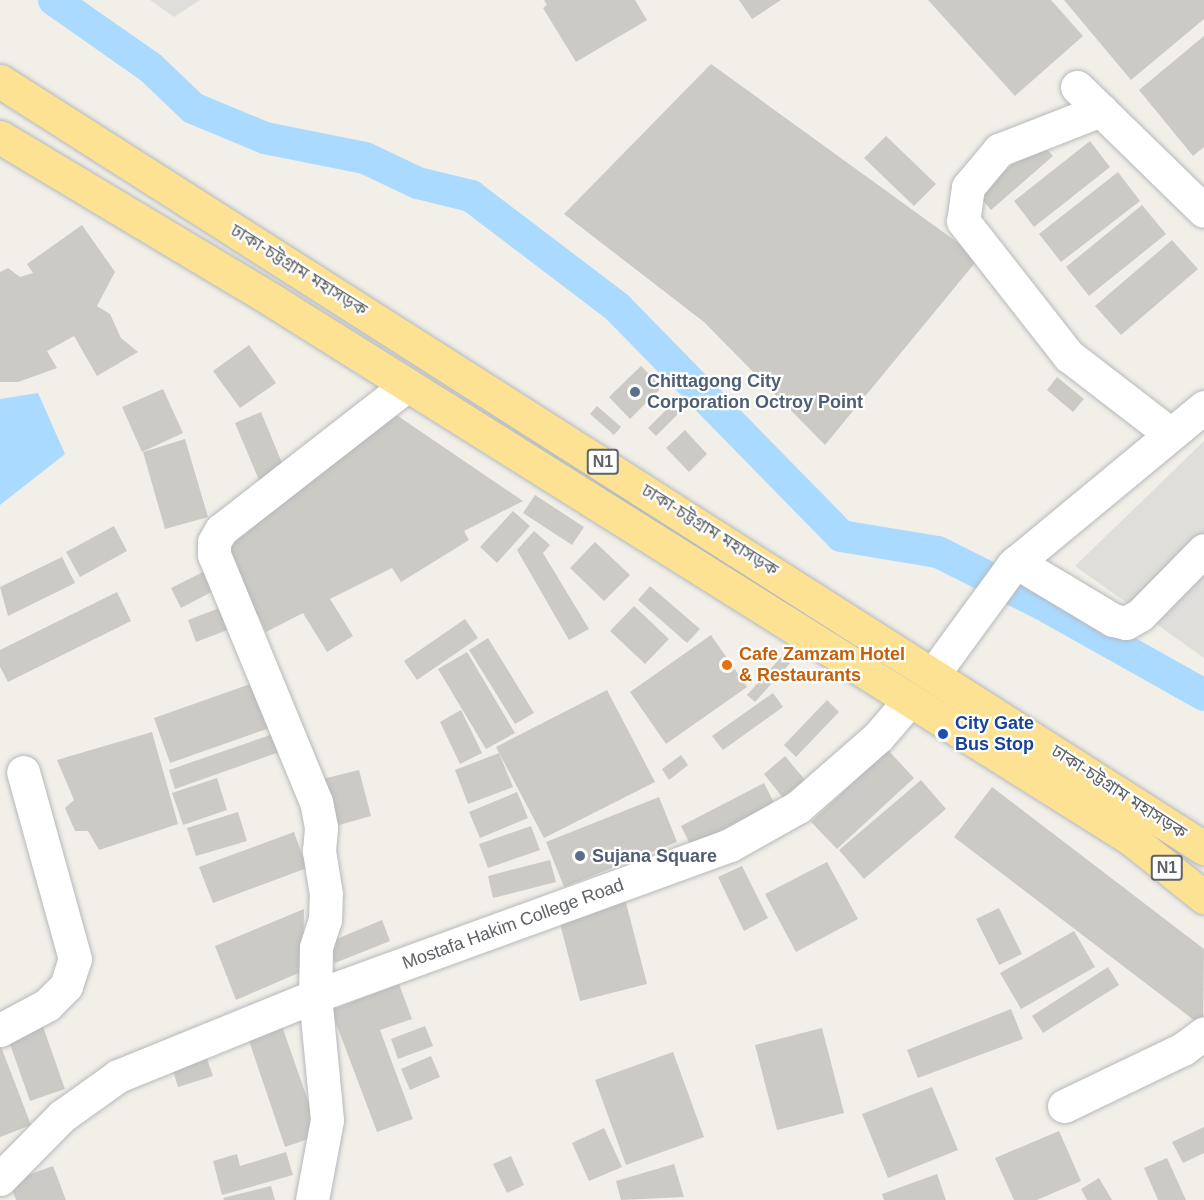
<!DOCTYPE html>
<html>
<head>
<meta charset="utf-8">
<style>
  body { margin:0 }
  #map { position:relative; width:1204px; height:1200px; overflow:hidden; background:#f1efe8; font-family:Helvetica,"Noto Sans Bengali",sans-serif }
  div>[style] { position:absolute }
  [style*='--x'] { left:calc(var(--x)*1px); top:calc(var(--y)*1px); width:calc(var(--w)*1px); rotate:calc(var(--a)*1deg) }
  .industrial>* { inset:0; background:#e0deda }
  .water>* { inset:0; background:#aadaff }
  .canal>* { height:32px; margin:-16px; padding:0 16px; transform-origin:16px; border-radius:16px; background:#aadaff }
  .building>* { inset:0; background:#cccac5 }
  .roads { filter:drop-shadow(0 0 2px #b5b8bc) drop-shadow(0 0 2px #b5b8bc) }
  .minor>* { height:33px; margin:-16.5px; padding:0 16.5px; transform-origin:16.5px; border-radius:16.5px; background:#fff }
  .highway>* { height:33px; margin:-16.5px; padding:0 16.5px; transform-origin:16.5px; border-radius:16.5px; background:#fde293 }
  .dots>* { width:16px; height:16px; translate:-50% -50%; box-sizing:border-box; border:3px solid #fff; border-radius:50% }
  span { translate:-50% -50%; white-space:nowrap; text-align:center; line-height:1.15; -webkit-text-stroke:4.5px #fff; paint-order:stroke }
  .shield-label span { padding:2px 4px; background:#fff; border:2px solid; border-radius:4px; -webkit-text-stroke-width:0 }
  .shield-label { font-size:16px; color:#5f6368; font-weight:700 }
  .street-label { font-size:18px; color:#5f6368 }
  .service-label { font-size:18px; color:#4e5e75; font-weight:700 }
  .left { translate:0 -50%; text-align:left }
  .food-label { font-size:18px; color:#c56008; font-weight:700 }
  .transit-label { font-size:18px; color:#164399; font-weight:700 }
</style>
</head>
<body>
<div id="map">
  <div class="industrial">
    <i style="clip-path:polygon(150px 0,200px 0,174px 17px)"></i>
    <i style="clip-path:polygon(1204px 441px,1204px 658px,1075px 566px)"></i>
  </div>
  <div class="water">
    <i style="clip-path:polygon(38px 393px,65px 454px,0 505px,0 399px)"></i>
  </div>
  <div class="canal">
    <i style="--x:54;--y:0;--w:118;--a:35"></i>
    <i style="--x:151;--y:68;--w:58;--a:43.6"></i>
    <i style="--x:193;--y:108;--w:78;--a:22.6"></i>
    <i style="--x:265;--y:138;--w:102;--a:11.3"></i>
    <i style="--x:365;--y:158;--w:59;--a:25.3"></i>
    <i style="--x:418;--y:183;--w:55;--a:13.8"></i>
    <i style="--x:471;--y:196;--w:183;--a:37.2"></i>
    <i style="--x:617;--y:307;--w:320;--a:45.6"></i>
    <i style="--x:841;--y:536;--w:98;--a:9.4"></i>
    <i style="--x:938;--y:552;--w:116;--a:26.6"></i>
    <i style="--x:1042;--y:604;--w:186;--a:29.3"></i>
  </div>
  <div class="building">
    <i style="clip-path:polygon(544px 0,635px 0,647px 20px,576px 62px,543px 8px,547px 5px)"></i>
    <i style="clip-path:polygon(739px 0,781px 0,752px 19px)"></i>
    <i style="clip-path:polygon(928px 0,1051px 0,1083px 36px,1015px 96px)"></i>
    <i style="clip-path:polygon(1064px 0,1204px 0,1204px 19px,1131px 80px)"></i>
    <i style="clip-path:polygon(1204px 36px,1204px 147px,1193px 156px,1139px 90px)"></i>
    <i style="clip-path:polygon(711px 64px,979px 258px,825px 445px,704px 322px,564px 214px)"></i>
    <i style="clip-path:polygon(886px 136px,936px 184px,914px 206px,864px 158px)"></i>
    <i style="clip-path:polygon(1039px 141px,1053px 156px,991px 210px,978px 194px)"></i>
    <i style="clip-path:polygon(1090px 141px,1110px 167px,1034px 227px,1014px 201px)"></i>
    <i style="clip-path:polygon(1118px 172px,1140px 201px,1061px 262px,1039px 234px)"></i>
    <i style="clip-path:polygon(1142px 205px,1166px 234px,1089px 296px,1066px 267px)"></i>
    <i style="clip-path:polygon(82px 225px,115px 272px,97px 306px,110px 314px,121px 338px,138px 352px,97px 376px,74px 336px,47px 351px,57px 368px,18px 382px,0 382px,0 272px,8px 268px,20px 277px,33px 273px,27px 264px)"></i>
    <i style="clip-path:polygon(1172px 240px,1198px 269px,1121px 335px,1095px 306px)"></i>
    <i style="clip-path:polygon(249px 345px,276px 383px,240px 408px,213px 371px)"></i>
    <i style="clip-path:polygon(641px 366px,662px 387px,630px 419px,609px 397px)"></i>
    <i style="clip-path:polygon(1057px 377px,1084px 399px,1073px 412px,1047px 390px)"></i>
    <i style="clip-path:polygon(163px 389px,183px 433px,142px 452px,122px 407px)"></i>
    <i style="clip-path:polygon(673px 403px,681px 411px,656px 436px,648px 428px)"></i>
    <i style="clip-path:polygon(597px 406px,621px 427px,614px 435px,590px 414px)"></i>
    <i style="clip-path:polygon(261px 412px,287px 475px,261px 485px,235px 423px)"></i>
    <i style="clip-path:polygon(392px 412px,523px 501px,464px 531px,469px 540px,401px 582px,392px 568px,330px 599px,353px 636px,327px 652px,303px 613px,266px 632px,258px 615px,252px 617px,225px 542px)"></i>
    <i style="clip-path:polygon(685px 430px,707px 454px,689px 472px,666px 448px)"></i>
    <i style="clip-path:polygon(185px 439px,208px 517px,165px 529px,143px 452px)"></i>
    <i style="clip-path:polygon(535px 495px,584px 527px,572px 545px,523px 513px)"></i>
    <i style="clip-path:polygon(513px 511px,530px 526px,497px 563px,480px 547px)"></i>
    <i style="clip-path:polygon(114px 526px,127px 551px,80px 577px,66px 552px)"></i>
    <i style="clip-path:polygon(534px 531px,550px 545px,543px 553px,589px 629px,569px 640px,517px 550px)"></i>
    <i style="clip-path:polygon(595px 542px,630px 575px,604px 601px,570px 568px)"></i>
    <i style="clip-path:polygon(62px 557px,75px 583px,8px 616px,0 587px)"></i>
    <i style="clip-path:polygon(207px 570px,217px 589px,181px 608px,171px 588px)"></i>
    <i style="clip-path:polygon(650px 586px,700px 629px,687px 643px,638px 600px)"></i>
    <i style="clip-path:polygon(117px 592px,131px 621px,8px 682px,0 667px,0 650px)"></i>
    <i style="clip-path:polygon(634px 606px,669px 639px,645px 664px,610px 631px)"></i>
    <i style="clip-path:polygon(222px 607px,230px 629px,196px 642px,188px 620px)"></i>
    <i style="clip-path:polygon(465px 619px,478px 638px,417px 680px,404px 661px)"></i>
    <i style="clip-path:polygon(711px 635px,747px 687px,666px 744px,630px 692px)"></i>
    <i style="clip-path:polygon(488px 638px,534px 713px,515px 724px,469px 650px)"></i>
    <i style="clip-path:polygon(467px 652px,515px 733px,486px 749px,438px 669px)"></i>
    <i style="clip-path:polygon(783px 655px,790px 663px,755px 702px,747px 695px)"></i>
    <i style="clip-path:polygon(259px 681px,275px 726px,170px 763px,154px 718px)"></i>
    <i style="clip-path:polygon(607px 690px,655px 782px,544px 838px,496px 747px)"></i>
    <i style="clip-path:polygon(773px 693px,783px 707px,723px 750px,712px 736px)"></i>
    <i style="clip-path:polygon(827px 700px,839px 712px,796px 757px,784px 745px)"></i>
    <i style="clip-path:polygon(461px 710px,482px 753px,460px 764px,440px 722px)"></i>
    <i style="clip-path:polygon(152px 732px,178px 824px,99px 850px,88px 831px,75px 831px,65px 808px,74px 800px,57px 760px)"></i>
    <i style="clip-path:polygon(276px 733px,282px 751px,175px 789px,169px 770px)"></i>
    <i style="clip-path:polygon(888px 750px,914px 778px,837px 849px,811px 822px)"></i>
    <i style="clip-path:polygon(499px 753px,513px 787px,468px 804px,455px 770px)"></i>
    <i style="clip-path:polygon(681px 755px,688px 765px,669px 780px,662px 769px)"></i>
    <i style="clip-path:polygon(785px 756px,805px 780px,783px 798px,764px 774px)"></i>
    <i style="clip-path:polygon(359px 770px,371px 816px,332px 827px,319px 780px)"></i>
    <i style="clip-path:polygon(217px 778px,227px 810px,183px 825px,172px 793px)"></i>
    <i style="clip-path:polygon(921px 780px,946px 809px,864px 879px,839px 850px)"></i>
    <i style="clip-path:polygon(764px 783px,774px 803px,691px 846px,681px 826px)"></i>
    <i style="clip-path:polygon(992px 787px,1204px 949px,1203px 1027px,954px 837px)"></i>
    <i style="clip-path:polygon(517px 792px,528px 818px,480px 838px,469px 812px)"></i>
    <i style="clip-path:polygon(659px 797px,677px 842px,564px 887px,546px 842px)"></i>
    <i style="clip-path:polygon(238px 812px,247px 841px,196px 856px,187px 828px)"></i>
    <i style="clip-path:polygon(531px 826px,540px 850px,488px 868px,479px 844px)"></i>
    <i style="clip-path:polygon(294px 832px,307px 868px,213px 903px,199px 867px)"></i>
    <i style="clip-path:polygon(550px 860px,556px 882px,493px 898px,488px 876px)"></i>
    <i style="clip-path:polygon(827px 862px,858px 919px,796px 952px,765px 894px)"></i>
    <i style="clip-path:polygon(742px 866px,768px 918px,744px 931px,718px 877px)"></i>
    <i style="clip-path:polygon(625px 899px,647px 984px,580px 1001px,558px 916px)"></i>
    <i style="clip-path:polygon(999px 908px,1022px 954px,999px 965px,976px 919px)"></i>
    <i style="clip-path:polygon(304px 909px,303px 971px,236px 1000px,215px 946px)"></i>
    <i style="clip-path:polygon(382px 920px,390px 941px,335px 963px,327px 943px)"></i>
    <i style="clip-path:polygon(1074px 931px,1095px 967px,1021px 1009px,1000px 973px)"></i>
    <i style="clip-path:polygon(1108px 967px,1119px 985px,1043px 1033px,1032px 1016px)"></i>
    <i style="clip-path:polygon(399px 984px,412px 1019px,380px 1030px,413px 1119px,377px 1132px,331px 1010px)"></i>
    <i style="clip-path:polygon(1011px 1009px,1023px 1039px,918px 1078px,907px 1050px)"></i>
    <i style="clip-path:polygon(41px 1021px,65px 1089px,30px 1101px,6px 1033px)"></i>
    <i style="clip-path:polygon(282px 1026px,320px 1135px,285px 1147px,248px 1038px)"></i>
    <i style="clip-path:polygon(425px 1026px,433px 1046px,398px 1059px,391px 1039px)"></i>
    <i style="clip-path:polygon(822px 1028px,844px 1113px,777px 1130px,755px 1045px)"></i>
    <i style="clip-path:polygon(0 1044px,31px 1125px,0 1137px)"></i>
    <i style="clip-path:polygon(204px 1050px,213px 1076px,178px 1087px,170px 1061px)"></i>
    <i style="clip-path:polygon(673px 1052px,704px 1137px,626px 1165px,595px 1080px)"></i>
    <i style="clip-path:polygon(431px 1056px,440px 1077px,410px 1090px,401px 1069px)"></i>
    <i style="clip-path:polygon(932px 1087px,958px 1150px,888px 1178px,862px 1114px)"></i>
    <i style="clip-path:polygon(1204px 1127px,1204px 1153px,1183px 1163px,1172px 1142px)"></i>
    <i style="clip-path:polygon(604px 1128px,622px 1167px,589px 1181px,572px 1143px)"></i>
    <i style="clip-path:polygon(1059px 1131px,1081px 1181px,1037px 1200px,1014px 1200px,995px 1158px)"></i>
    <i style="clip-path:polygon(286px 1152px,293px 1175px,222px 1195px,213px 1161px,237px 1154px,240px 1166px)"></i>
    <i style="clip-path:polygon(511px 1156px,524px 1185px,507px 1193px,493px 1164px)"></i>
    <i style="clip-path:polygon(1167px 1158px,1186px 1200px,1158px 1200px,1144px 1168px)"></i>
    <i style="clip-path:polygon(674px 1164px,684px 1197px,621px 1200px,616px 1181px)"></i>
    <i style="clip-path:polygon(53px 1166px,66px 1200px,16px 1200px,9px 1182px)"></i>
    <i style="clip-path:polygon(937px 1174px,946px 1200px,884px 1200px,882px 1194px)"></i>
    <i style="clip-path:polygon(1099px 1178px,1112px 1200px,1087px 1200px,1081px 1189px)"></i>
    <i style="clip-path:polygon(271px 1186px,275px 1200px,224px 1200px,223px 1198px)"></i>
  </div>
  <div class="roads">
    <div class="minor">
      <i style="--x:1077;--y:87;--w:177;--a:44.3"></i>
      <i style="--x:1101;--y:110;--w:110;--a:158.6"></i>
      <i style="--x:999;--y:150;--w:48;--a:130"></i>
      <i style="--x:968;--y:187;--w:34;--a:98"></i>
      <i style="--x:963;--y:221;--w:172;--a:51.9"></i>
      <i style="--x:1069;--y:356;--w:126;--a:37.6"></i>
      <i style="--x:1016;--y:562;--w:113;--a:30.9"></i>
      <i style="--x:1113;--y:620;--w:13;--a:13"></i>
      <i style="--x:1126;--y:623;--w:16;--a:-30"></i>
      <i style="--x:1140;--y:615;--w:91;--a:-45.4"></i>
      <i style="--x:934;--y:673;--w:134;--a:-53.8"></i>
      <i style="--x:1013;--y:565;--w:248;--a:-39.6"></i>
      <i style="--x:0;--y:1030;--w:53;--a:-28"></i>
      <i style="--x:47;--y:1005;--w:27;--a:-45"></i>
      <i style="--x:66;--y:986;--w:28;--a:-72"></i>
      <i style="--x:75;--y:959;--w:194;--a:-105.5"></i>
      <i style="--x:1064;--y:1106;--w:132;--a:-25.6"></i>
      <i style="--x:1183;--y:1049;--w:26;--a:-37"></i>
      <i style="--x:0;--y:1179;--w:88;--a:-45.5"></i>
      <i style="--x:62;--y:1116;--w:69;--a:-35.5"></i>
      <i style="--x:118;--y:1076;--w:213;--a:-22.1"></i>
      <i style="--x:315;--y:996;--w:442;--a:-20"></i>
      <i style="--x:730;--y:845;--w:78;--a:-29.2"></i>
      <i style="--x:798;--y:807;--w:106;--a:-41.2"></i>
      <i style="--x:878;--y:737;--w:48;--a:-49.3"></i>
      <i style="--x:312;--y:1200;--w:81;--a:-79.4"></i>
      <i style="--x:327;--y:1120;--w:125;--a:-95.5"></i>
      <i style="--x:315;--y:996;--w:49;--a:-88.8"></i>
      <i style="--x:316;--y:947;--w:28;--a:-72"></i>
      <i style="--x:325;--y:920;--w:26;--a:-88"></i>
      <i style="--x:326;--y:894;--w:44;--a:-99.2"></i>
      <i style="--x:319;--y:851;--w:24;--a:-85"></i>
      <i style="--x:321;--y:827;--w:25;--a:-101"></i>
      <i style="--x:316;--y:802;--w:267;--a:-112.4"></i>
      <i style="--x:214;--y:555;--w:13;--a:-90"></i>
      <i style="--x:214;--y:542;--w:14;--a:-60"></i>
      <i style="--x:221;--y:530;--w:236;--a:-37.9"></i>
    </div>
    <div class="highway">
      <i style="--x:0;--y:81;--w:1428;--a:32.5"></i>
      <i style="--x:0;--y:137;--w:317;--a:30.9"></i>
      <i style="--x:272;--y:300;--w:1013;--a:32.09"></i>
      <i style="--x:1130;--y:838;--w:95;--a:38.6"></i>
    </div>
  </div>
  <div class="dots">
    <i style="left:635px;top:392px;background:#5c6f8a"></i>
    <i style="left:727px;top:665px;background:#e8710a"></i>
    <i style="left:943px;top:734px;background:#1a4fb4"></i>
    <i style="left:580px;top:856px;background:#5c6f8a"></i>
  </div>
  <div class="shield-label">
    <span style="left:603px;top:462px">N1</span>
    <span style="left:1167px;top:868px">N1</span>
  </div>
  <div class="street-label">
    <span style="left:299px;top:270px;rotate:32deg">ঢাকা-চট্টগ্রাম মহাসড়ক</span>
    <span style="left:710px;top:530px;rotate:32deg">ঢাকা-চট্টগ্রাম মহাসড়ক</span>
    <span style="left:1119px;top:792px;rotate:33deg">ঢাকা-চট্টগ্রাম মহাসড়ক</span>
    <span style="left:513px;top:924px;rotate:-20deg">Mostafa Hakim College Road</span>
  </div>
  <div class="service-label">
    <span class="left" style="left:647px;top:392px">Chittagong City<br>Corporation Octroy Point</span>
    <span class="left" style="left:592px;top:856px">Sujana Square</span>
  </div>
  <div class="food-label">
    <span class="left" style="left:739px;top:665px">Cafe Zamzam Hotel<br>&amp; Restaurants</span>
  </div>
  <div class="transit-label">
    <span class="left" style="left:955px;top:734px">City Gate<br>Bus Stop</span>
  </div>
</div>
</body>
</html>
